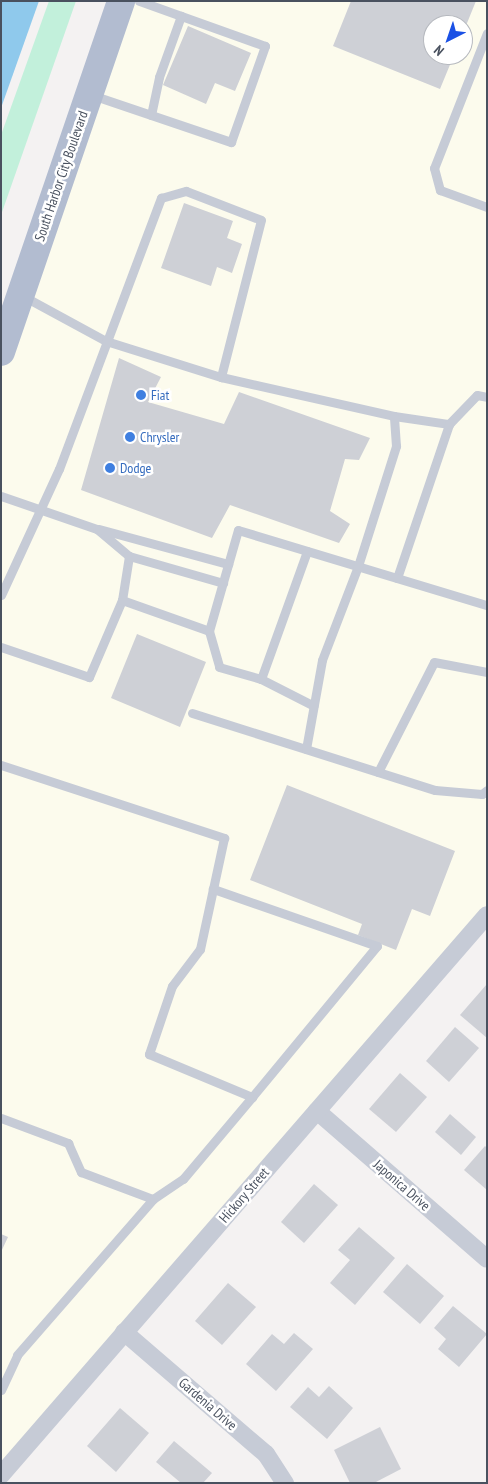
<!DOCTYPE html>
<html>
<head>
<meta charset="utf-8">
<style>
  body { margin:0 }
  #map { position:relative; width:488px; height:1484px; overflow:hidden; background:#f4f2f2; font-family:"PT Sans Narrow",sans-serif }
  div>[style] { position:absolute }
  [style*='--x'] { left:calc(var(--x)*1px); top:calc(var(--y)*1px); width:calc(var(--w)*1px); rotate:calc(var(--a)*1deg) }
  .commercial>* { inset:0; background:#fcfbed }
  .green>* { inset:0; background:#c2f0db }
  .water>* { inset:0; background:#8fc9ec }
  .building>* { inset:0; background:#ced0d6 }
  .lane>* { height:9px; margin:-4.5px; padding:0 4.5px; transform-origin:4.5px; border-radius:4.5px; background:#c6cbd6 }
  .street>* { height:18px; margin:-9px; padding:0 9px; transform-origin:9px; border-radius:9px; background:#c6cbd6 }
  .primary>* { height:28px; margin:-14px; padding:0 14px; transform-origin:14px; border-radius:14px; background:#b2bcd0 }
  .dots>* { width:14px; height:14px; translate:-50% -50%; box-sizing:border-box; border:2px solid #fff; border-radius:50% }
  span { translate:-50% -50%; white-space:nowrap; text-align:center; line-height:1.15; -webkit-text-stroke:5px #fff; paint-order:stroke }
  .street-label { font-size:14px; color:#49515f }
  .shop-label { font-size:14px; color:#366cbe }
  .left { translate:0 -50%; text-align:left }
  .frame { position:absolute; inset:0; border:2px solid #49515f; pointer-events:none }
  .north { position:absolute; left:423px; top:15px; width:50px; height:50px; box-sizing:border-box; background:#fff; border:1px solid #b6b9bf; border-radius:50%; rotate:221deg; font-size:14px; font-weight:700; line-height:20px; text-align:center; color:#49515f }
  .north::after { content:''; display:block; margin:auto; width:18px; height:22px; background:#1b51e5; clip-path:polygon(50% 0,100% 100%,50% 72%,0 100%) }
</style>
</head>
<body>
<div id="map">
  <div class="commercial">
    <i style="clip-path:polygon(evenodd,113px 1px,487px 1px,487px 915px,1px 1475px,1px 331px,113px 1px,433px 25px,463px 25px,463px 55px,433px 55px,433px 25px)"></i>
  </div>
  <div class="green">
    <i style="clip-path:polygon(49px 1px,76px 1px,1px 215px,1px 135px)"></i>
  </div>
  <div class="water">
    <i style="clip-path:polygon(1px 1px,39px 1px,1px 108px)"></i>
  </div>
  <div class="building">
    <i style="clip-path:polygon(351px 1px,476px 1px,463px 33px,463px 25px,433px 25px,433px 55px,454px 55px,440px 89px,333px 46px)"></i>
    <i style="clip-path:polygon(188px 26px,251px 53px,235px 91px,215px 83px,206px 104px,163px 85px)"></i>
    <i style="clip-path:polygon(184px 203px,233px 221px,227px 238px,242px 244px,232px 273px,217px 267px,211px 286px,161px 268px)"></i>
    <i style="clip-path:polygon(119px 358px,161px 377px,148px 402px,224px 424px,239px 392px,370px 438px,359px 460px,345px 459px,330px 511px,350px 524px,339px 543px,230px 505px,212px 538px,81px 490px)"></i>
    <i style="clip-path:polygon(137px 634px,206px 662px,180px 727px,111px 698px)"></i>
    <i style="clip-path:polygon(287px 785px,455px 851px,430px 916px,412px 909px,396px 950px,358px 935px,362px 924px,250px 880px)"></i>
    <i style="clip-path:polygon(487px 984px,487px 1038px,460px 1015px)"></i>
    <i style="clip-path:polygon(455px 1027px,479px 1048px,449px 1082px,426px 1061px)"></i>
    <i style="clip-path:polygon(400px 1073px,427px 1097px,396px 1132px,369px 1109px)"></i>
    <i style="clip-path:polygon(450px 1114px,476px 1137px,461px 1155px,435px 1132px)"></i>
    <i style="clip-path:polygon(485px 1146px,487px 1148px,487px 1190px,464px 1170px)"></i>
    <i style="clip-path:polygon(314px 1184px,338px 1205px,304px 1243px,281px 1222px)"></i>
    <i style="clip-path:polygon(359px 1227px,395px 1258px,355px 1305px,330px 1283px,350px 1260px,338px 1250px)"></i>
    <i style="clip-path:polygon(1px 1234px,8px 1237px,1px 1252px)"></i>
    <i style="clip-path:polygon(407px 1264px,444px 1296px,420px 1324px,383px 1292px)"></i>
    <i style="clip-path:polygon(228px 1283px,256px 1307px,222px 1345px,195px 1321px)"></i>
    <i style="clip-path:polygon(453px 1306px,487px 1334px,459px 1367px,438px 1349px,446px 1339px,434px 1328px)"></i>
    <i style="clip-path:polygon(294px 1333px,313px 1349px,276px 1391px,246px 1364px,272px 1334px,284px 1344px)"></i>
    <i style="clip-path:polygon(329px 1386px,353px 1408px,327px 1439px,290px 1407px,308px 1387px,319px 1397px)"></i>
    <i style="clip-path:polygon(120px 1408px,149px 1433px,116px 1472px,87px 1446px)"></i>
    <i style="clip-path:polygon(380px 1427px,401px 1469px,374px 1483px,350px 1483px,334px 1450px)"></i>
    <i style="clip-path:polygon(174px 1441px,212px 1473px,203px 1483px,181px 1483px,156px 1462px)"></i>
  </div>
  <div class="lane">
    <i style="--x:487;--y:33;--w:145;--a:111.4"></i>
    <i style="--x:434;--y:168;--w:23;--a:75"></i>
    <i style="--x:440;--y:190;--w:50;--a:19.9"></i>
    <i style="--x:92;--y:95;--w:147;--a:18.7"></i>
    <i style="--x:231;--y:142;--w:102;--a:-70.5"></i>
    <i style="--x:265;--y:46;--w:134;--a:-160.3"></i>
    <i style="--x:151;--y:115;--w:39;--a:-78"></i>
    <i style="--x:159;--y:77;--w:65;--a:-70.2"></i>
    <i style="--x:23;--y:296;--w:94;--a:28.5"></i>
    <i style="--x:106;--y:341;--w:121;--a:17.4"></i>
    <i style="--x:221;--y:377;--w:177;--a:12.7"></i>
    <i style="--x:394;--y:416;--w:56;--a:8.3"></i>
    <i style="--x:1;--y:496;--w:102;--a:19"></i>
    <i style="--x:97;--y:529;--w:42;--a:40.2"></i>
    <i style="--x:129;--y:556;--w:45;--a:99"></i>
    <i style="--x:122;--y:600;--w:84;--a:113.2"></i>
    <i style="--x:89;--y:677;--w:93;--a:-161.2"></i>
    <i style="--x:99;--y:529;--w:134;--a:15.2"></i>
    <i style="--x:129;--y:556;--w:98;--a:16"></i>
    <i style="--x:397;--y:578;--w:163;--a:-71.3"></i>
    <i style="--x:449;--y:424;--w:40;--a:-46"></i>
    <i style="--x:477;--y:395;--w:10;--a:11"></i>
    <i style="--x:1;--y:595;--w:139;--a:-65.3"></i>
    <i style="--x:59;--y:469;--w:290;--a:-69.4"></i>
    <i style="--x:161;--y:198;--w:26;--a:-16"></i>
    <i style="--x:186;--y:191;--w:80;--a:21.1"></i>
    <i style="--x:261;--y:220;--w:162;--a:104.3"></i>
    <i style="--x:122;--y:600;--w:92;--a:19.6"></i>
    <i style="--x:209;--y:631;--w:37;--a:74"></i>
    <i style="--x:219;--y:667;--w:44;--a:15.9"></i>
    <i style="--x:261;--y:679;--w:59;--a:27"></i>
    <i style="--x:209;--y:631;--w:105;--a:-74"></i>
    <i style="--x:238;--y:530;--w:260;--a:16.8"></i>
    <i style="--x:261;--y:679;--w:136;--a:-70.2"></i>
    <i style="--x:192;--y:713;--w:255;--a:17.6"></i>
    <i style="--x:435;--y:790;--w:47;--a:4.9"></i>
    <i style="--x:482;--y:794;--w:6;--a:-39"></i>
    <i style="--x:306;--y:749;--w:90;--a:-79.8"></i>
    <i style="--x:322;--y:660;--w:101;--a:-69"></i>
    <i style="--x:358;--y:566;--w:126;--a:-72.4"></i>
    <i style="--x:396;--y:446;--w:30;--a:-94"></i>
    <i style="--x:1;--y:765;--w:235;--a:18.1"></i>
    <i style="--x:224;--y:838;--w:114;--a:102.2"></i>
    <i style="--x:200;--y:949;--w:46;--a:127.1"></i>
    <i style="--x:172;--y:986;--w:72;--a:108.7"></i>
    <i style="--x:149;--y:1054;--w:112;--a:22.7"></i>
    <i style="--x:252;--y:1097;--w:196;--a:-50.4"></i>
    <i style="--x:377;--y:946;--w:174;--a:-160.8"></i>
    <i style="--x:378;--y:772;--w:123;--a:-63"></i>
    <i style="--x:434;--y:662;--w:54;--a:10.7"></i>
    <i style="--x:1;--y:1118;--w:72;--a:20.5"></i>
    <i style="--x:68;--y:1143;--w:32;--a:66"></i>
    <i style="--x:81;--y:1172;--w:77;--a:20.6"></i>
    <i style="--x:1;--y:1390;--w:38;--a:-65"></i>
    <i style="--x:17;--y:1355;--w:207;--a:-48.9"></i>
    <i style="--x:153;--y:1199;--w:36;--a:-34"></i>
    <i style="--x:183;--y:1179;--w:107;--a:-49.9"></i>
  </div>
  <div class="street">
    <i style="--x:317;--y:1111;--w:225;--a:41"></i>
    <i style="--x:124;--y:1332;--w:187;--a:40.7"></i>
    <i style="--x:266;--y:1454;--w:35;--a:57"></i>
    <i style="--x:1;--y:1475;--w:741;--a:-49.05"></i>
  </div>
  <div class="primary">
    <i style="--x:1;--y:352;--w:371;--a:-71.1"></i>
  </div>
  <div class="dots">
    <i style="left:141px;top:395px;background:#3f7fe0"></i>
    <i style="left:130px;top:437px;background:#3f7fe0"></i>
    <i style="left:110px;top:468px;background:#3f7fe0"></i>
  </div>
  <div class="street-label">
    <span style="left:61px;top:176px;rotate:-71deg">South Harbor City Boulevard</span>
    <span style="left:402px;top:1185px;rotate:41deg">Japonica Drive</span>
    <span style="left:244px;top:1195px;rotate:-49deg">Hickory Street</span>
    <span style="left:208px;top:1404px;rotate:41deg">Gardenia Drive</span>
  </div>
  <div class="shop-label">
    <span class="left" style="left:151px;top:395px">Fiat</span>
    <span class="left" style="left:140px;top:437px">Chrysler</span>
    <span class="left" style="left:120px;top:468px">Dodge</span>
  </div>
  <div class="frame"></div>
  <div class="north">N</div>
</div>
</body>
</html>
